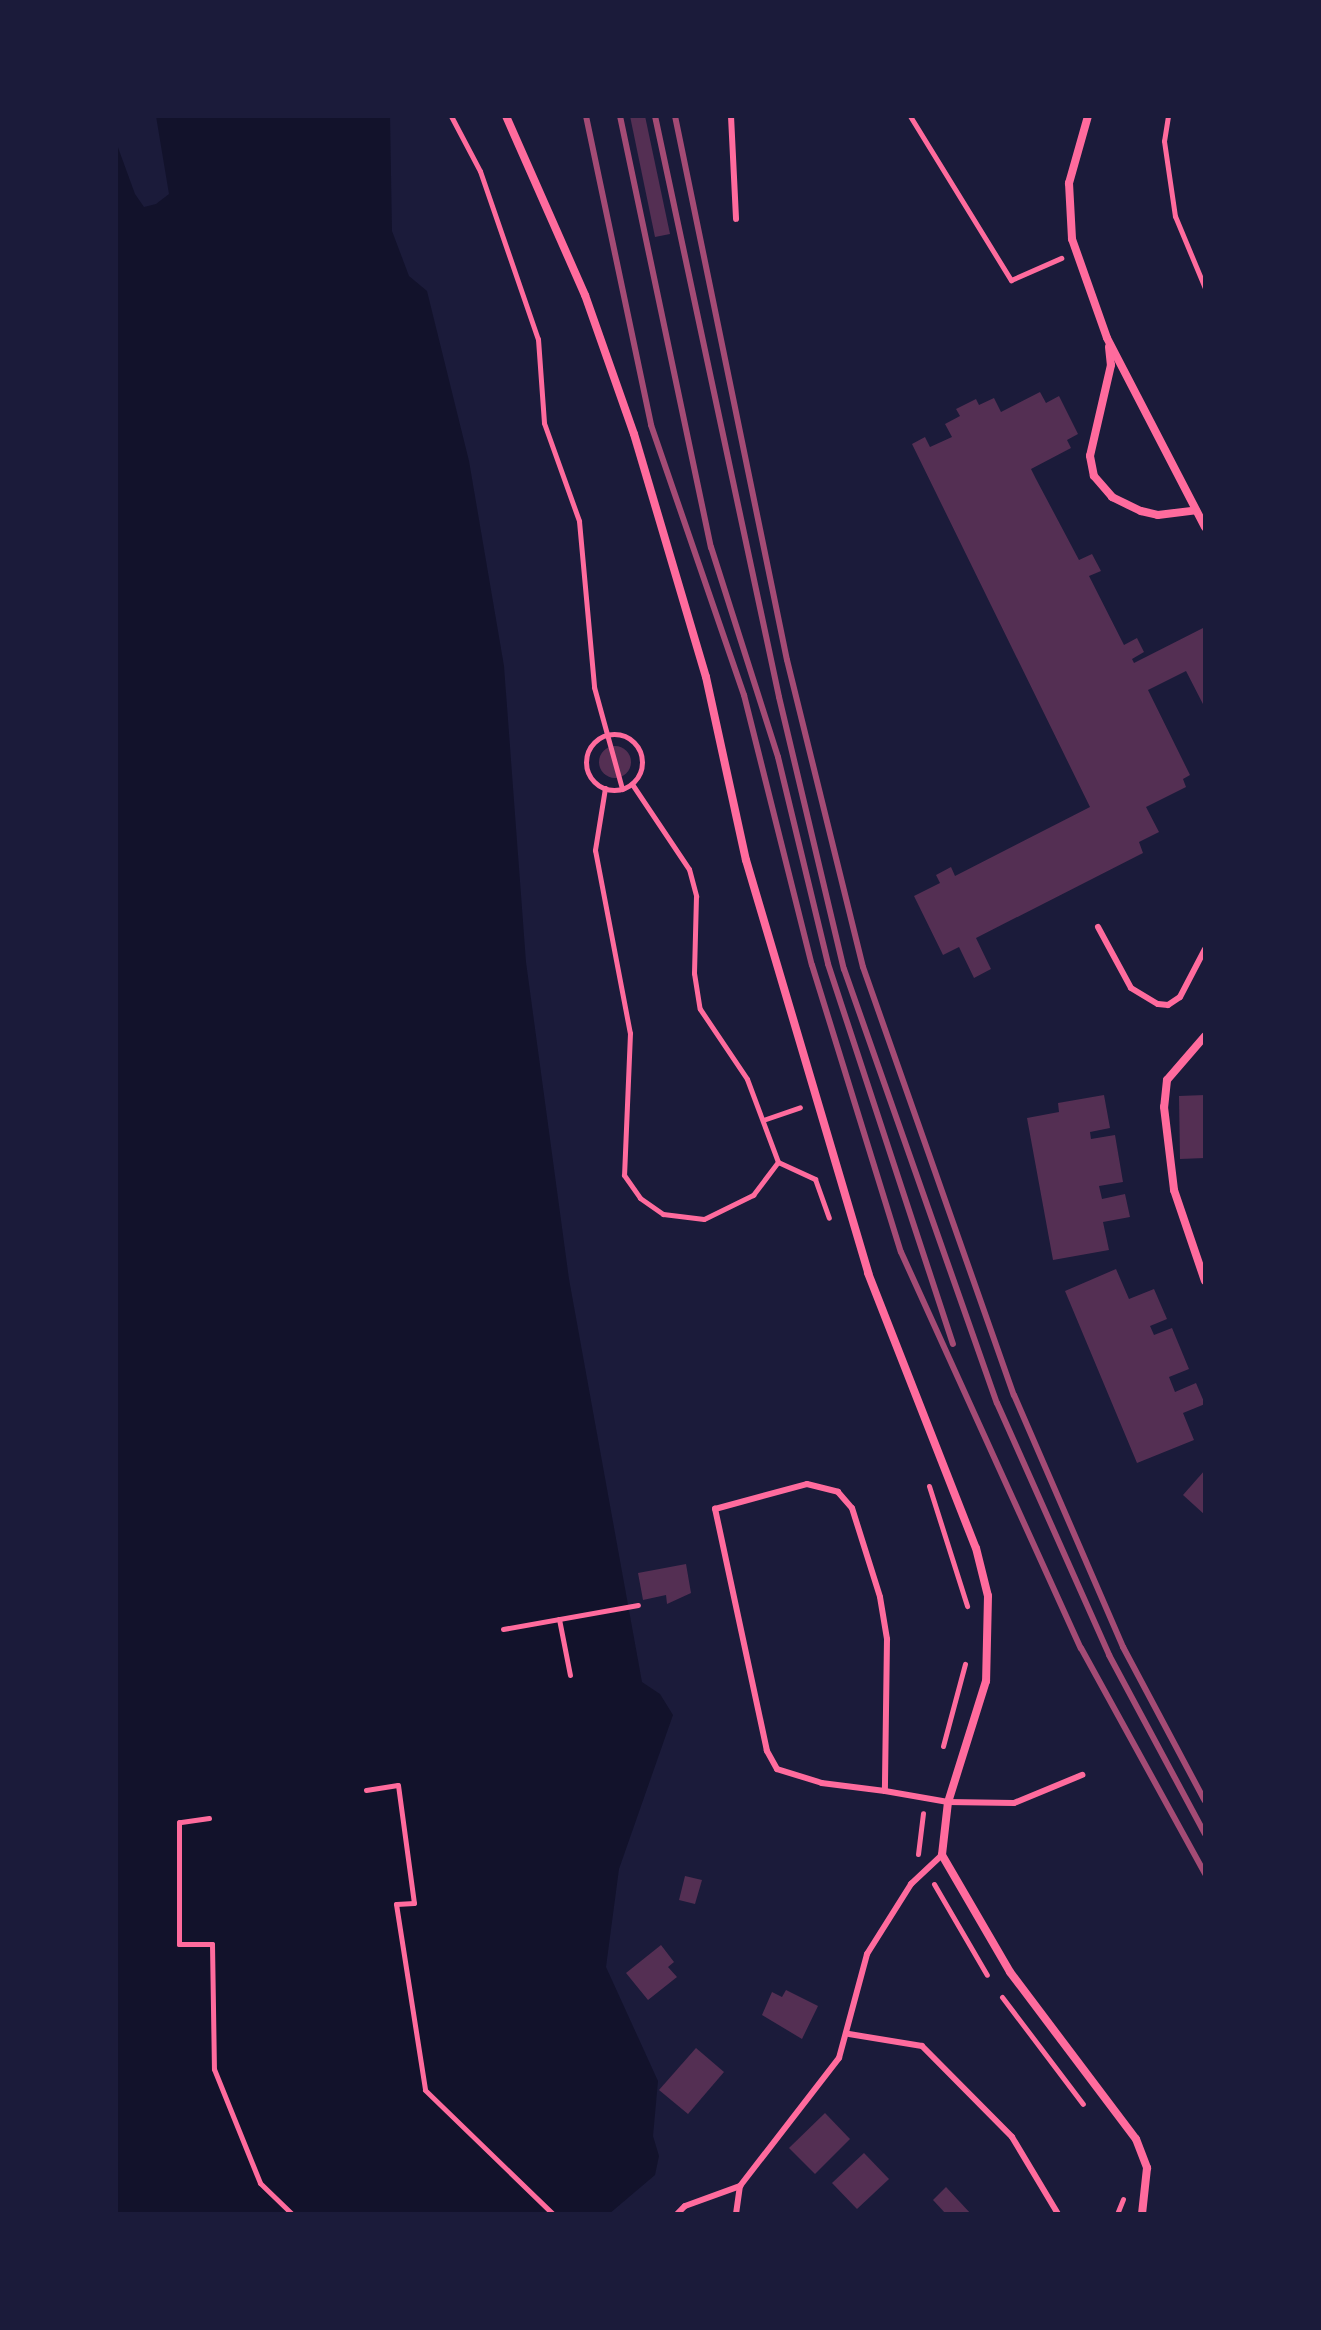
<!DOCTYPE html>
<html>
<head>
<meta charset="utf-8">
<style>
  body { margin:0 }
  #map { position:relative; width:1321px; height:2330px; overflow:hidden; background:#1b1b3a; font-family:"Work Sans",sans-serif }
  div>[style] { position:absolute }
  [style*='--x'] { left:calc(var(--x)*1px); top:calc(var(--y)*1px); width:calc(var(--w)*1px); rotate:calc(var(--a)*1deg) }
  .water>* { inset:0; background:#12122b }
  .building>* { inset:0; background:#542f53 }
  .round { border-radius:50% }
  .path>* { height:5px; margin:-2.5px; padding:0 2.5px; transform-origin:2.5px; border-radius:2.5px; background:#ff6b9d }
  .path>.ring { margin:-2.5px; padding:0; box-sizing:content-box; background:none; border:5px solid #ff6b9d; border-radius:50% }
  .service>* { height:6px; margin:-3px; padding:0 3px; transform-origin:3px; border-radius:3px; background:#ff6b9d }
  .minor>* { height:8px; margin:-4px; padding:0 4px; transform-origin:4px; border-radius:4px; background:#ff6b9d }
  .rail>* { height:6px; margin:-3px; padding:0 3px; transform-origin:3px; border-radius:3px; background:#a44b75 }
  span { translate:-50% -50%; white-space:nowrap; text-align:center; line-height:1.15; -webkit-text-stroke:8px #1b1b3a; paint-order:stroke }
  .frame { position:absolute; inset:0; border:118px solid #1b1b3a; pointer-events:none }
</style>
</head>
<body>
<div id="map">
  <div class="water">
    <i style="clip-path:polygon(156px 116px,390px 116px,392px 231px,409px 276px,427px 291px,469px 461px,504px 666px,526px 962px,569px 1279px,642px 1682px,660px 1694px,673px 1715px,619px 1869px,606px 1967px,658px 2081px,653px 2136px,659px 2156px,655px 2175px,609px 2214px,116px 2214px,116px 142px,135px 194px,144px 207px,156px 204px,169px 194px)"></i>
  </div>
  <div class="building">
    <i style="clip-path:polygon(630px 116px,645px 116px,670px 234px,655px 237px)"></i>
    <i style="clip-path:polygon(1040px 392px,1046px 403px,1059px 396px,1078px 434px,1067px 440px,1071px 448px,1031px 469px,1036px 479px,1079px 560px,1092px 554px,1101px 571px,1089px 576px,1124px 645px,1137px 638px,1144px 652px,1132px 659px,1134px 663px,1205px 627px,1205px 708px,1186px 671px,1148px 690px,1190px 775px,1183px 779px,1186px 787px,1146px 807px,1159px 832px,1139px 842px,1143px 853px,976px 938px,991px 969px,974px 978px,959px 947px,943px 955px,914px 896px,940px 883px,936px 875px,951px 867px,955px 876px,1090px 807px,912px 444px,925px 437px,930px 447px,952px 437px,945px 424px,960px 416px,956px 409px,976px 399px,979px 405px,994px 398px,1001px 412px)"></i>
    <i class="round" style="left:599px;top:746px;width:32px;height:32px"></i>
    <i style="clip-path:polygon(1104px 1095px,1110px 1128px,1090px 1132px,1091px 1139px,1115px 1135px,1123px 1182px,1099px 1186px,1102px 1199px,1125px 1194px,1130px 1217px,1103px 1222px,1109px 1250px,1053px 1260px,1027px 1118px,1059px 1112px,1058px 1103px)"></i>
    <i style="clip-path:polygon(1205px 1095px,1205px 1158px,1180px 1159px,1179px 1096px)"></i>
    <i style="clip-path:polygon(1116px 1269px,1129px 1299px,1154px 1289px,1167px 1319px,1150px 1326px,1154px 1335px,1172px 1328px,1189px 1369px,1169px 1377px,1175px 1392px,1196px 1383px,1205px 1404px,1183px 1413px,1194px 1440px,1137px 1463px,1065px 1291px)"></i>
    <i style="clip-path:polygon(1205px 1470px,1205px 1515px,1183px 1495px)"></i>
    <i style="clip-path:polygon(686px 1564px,691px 1593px,667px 1604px,666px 1595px,643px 1600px,638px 1573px)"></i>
    <i style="clip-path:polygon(685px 1876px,702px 1880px,695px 1904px,679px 1900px)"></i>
    <i style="clip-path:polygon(661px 1945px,674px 1962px,668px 1967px,677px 1977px,648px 2000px,626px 1973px)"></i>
    <i style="clip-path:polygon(786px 1990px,818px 2006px,802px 2039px,762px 2015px,772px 1992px,782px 1997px)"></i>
    <i style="clip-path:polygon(696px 2048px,724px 2072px,688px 2114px,659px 2090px)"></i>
    <i style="clip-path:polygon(825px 2113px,850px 2139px,815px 2174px,789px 2148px)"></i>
    <i style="clip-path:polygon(864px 2153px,889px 2179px,857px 2209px,832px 2183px)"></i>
    <i style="clip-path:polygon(946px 2187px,971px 2214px,946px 2214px,933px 2200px)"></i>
  </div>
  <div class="path">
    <i style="--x:451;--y:116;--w:62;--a:62.2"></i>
    <i style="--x:480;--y:171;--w:178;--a:71"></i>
    <i style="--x:538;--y:339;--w:84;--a:85.9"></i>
    <i style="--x:544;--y:423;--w:104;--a:70.3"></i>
    <i style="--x:579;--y:521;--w:167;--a:84.8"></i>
    <i style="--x:594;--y:687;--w:106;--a:74.6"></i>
    <i style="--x:910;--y:116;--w:193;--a:58.4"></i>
    <i style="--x:1011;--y:280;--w:55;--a:-23.7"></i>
    <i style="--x:1168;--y:116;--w:25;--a:99"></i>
    <i style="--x:1164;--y:141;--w:76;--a:81.7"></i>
    <i style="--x:1175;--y:216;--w:78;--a:67.4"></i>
    <i class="ring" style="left:586px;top:734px;width:51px;height:51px"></i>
    <i style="--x:632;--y:784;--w:102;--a:56.2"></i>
    <i style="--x:689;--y:869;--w:28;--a:75"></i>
    <i style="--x:696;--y:896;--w:77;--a:91.5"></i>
    <i style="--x:694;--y:973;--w:36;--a:81"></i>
    <i style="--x:700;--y:1009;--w:84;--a:56.1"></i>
    <i style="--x:747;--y:1079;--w:89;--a:69.5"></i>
    <i style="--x:605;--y:788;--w:63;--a:99.2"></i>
    <i style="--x:595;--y:850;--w:186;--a:79.2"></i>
    <i style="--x:630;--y:1033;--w:142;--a:92.4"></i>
    <i style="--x:624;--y:1175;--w:28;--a:55"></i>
    <i style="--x:640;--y:1198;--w:28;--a:35"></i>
    <i style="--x:663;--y:1214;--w:41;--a:7"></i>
    <i style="--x:704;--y:1219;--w:55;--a:-26.1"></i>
    <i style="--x:753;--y:1195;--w:41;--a:-52.9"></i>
    <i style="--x:763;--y:1120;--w:39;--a:-19"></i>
    <i style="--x:778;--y:1162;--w:41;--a:24.7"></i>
    <i style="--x:815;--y:1179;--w:41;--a:70.3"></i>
    <i style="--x:929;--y:1486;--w:126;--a:72.4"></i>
    <i style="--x:559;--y:1619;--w:57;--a:78.9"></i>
    <i style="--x:503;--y:1629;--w:137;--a:-10.1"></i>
    <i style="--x:943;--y:1746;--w:85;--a:-75"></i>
    <i style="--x:366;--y:1790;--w:32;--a:-9"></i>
    <i style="--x:398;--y:1785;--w:119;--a:82.3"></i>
    <i style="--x:414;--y:1903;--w:18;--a:177"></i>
    <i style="--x:396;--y:1904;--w:188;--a:81.1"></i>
    <i style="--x:425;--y:2090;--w:178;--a:44.1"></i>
    <i style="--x:209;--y:1818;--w:30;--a:172"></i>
    <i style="--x:179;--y:1822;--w:122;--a:90"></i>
    <i style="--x:179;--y:1944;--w:33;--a:0"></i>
    <i style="--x:212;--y:1944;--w:125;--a:89.1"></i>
    <i style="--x:214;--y:2069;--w:123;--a:68"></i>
    <i style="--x:260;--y:2183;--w:45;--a:44.1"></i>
    <i style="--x:918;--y:1854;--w:41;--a:-83"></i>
    <i style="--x:934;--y:1884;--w:105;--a:59.8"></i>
    <i style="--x:1002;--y:1997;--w:134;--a:52.9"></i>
    <i style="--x:1117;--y:2214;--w:16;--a:-68"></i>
  </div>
  <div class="service">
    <i style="--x:731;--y:116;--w:103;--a:87.2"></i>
    <i style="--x:1098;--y:927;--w:69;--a:61.6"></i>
    <i style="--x:1131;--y:988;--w:31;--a:31"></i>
    <i style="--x:1158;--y:1004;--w:10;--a:6"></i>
    <i style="--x:1168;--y:1005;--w:14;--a:-34"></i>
    <i style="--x:1180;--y:997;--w:54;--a:-62.5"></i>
    <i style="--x:885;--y:1791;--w:64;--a:-172.8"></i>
    <i style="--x:822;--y:1783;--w:47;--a:-162.7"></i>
    <i style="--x:777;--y:1769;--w:21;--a:-119"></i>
    <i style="--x:767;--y:1751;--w:248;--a:-102.1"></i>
    <i style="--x:715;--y:1509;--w:95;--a:-15.2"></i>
    <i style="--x:807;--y:1484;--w:32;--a:14"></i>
    <i style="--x:838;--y:1492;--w:21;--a:49"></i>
    <i style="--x:852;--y:1508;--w:93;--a:72.5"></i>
    <i style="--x:880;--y:1597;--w:43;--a:80.5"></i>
    <i style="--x:887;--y:1639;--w:152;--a:90.8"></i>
    <i style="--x:885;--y:1791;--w:64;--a:9.9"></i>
    <i style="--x:948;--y:1802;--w:66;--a:0.9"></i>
    <i style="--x:1014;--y:1803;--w:74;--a:-22.4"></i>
    <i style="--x:849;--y:2034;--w:74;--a:9.3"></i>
    <i style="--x:922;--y:2046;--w:128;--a:45.3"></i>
    <i style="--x:1012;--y:2137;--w:90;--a:59.1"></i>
    <i style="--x:677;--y:2214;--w:11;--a:-45"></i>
    <i style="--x:685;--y:2206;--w:59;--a:-20"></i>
    <i style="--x:736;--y:2214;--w:28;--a:-82"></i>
    <i style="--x:740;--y:2186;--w:162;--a:-52.3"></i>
    <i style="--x:839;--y:2058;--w:108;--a:-74.9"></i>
    <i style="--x:867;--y:1954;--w:83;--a:-57.8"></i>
    <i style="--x:911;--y:1884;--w:42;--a:-43.1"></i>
  </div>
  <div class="minor">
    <i style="--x:506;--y:116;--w:196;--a:66.2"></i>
    <i style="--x:585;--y:295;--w:147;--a:70.6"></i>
    <i style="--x:634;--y:434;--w:253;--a:73.5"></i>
    <i style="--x:706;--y:677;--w:187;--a:77.7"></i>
    <i style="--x:746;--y:860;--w:431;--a:73.5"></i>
    <i style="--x:868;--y:1273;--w:295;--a:68.6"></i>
    <i style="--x:976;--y:1548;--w:49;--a:76"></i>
    <i style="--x:988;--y:1596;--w:85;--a:91.3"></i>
    <i style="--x:986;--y:1681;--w:127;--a:107.4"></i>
    <i style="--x:948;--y:1802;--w:53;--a:96.5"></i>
    <i style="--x:942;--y:1855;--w:135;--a:59.8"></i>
    <i style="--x:1010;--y:1972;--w:209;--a:53"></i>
    <i style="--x:1136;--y:2139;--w:31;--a:69"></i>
    <i style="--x:1147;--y:2168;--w:46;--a:96.2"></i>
    <i style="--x:1088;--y:116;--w:70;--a:105.8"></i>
    <i style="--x:1069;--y:183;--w:56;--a:86.9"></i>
    <i style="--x:1072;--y:239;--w:105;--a:70.5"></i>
    <i style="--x:1107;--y:338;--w:213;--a:62.6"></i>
    <i style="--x:1109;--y:347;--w:18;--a:84"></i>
    <i style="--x:1111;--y:365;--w:93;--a:103"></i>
    <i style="--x:1090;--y:456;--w:20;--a:79"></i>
    <i style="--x:1094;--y:476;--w:28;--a:49"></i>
    <i style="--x:1112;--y:497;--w:32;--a:26"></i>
    <i style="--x:1141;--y:511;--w:17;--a:13"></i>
    <i style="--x:1158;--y:515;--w:38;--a:-7"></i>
    <i style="--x:1205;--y:1036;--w:58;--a:130.8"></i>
    <i style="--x:1167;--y:1080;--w:27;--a:96"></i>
    <i style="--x:1164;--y:1107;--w:84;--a:83.1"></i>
    <i style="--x:1174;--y:1190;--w:96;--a:71.2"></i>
  </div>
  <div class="rail">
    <i style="--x:586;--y:116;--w:316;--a:78.1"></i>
    <i style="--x:651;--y:425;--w:286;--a:71"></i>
    <i style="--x:744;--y:695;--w:278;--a:75.9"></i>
    <i style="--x:812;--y:965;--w:300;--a:72.8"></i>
    <i style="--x:901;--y:1252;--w:435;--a:65.6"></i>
    <i style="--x:1081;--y:1648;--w:258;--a:61.2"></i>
    <i style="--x:620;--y:116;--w:441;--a:78.1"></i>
    <i style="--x:711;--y:547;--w:220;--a:72.3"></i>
    <i style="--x:778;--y:757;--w:213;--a:76.4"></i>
    <i style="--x:828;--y:964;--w:400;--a:71.8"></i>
    <i style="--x:655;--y:116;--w:594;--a:77.95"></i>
    <i style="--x:779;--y:697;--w:280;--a:76.6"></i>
    <i style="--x:844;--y:969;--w:460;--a:70.6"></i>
    <i style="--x:997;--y:1403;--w:276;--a:66"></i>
    <i style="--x:1109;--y:1655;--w:203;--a:61.8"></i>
    <i style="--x:675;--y:116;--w:555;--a:78.37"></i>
    <i style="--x:787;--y:660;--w:316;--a:76.1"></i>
    <i style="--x:863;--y:967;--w:454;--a:70.6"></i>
    <i style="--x:1014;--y:1395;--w:275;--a:66.6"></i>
    <i style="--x:1123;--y:1647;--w:174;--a:62"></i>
  </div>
  <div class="frame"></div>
</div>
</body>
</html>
